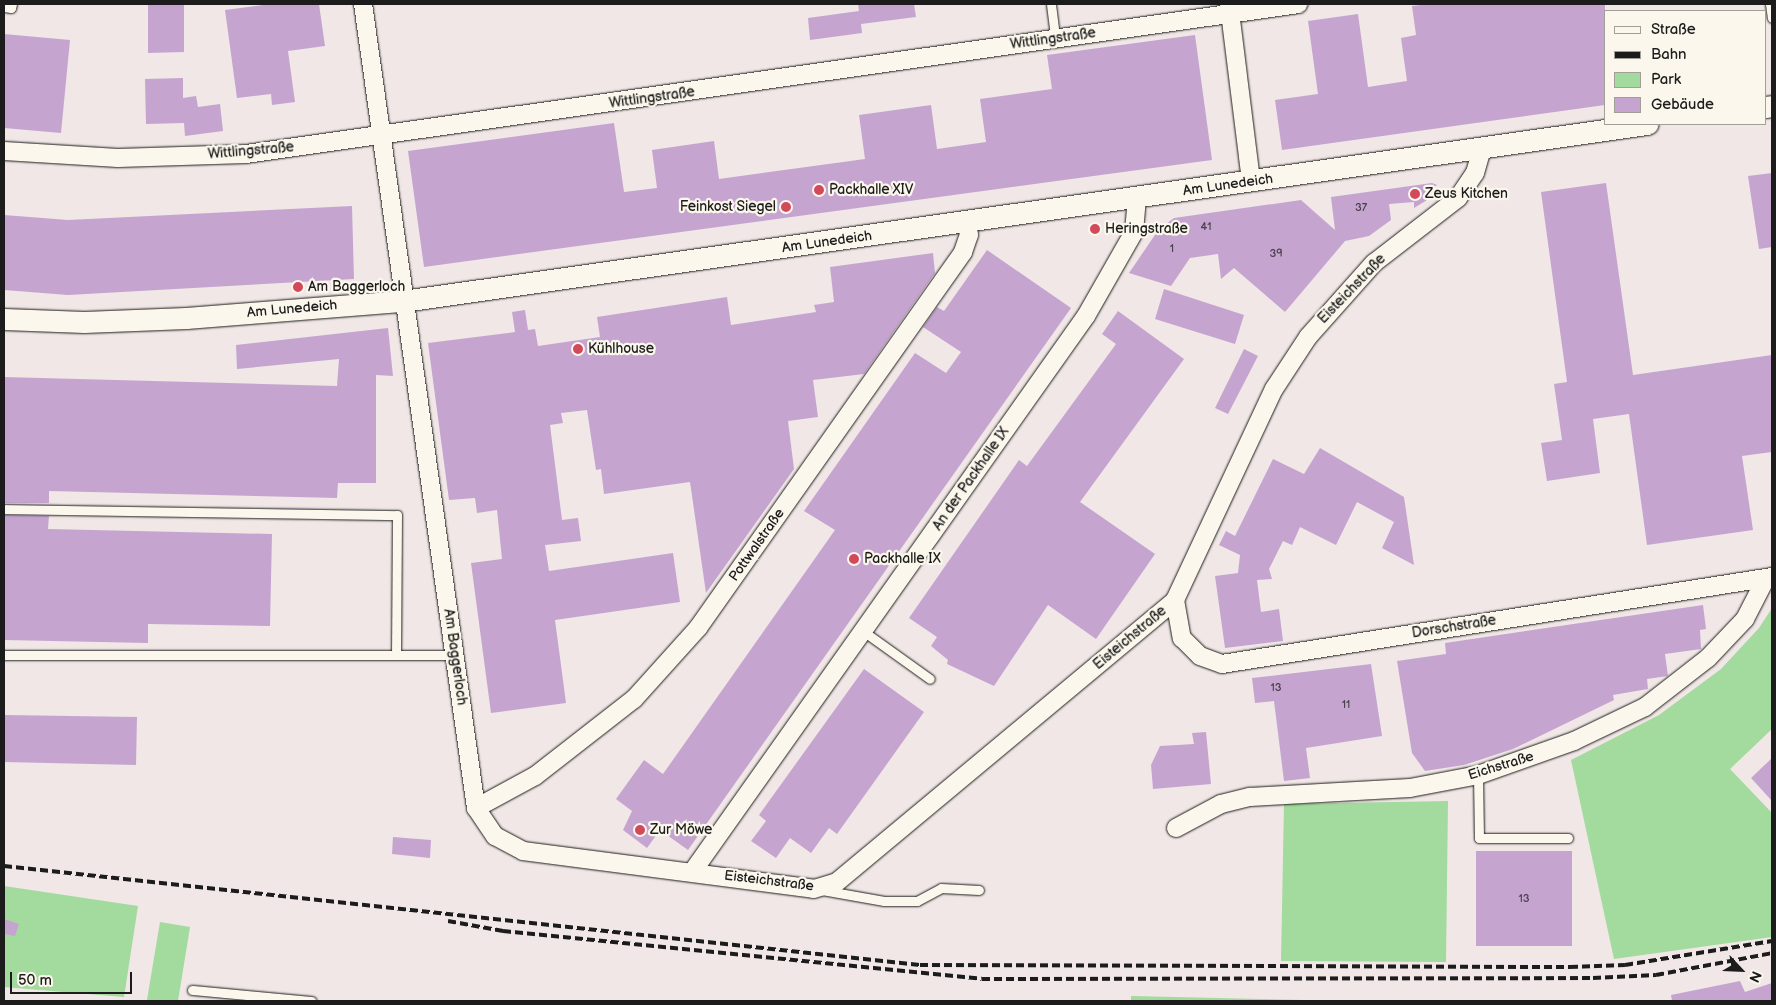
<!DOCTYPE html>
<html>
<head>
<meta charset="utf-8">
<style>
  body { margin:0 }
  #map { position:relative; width:1776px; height:1005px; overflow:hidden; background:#f0e7e6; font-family:"Balsamiq Sans",sans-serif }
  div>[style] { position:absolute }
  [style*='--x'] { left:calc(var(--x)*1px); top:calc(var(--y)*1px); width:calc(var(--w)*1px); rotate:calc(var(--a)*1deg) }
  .green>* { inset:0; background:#a3da9d }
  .building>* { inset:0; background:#c5a5d0 }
  .roads { filter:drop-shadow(0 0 1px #1c1c1c) drop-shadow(0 0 1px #1c1c1c) }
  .service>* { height:9px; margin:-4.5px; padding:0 4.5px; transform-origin:4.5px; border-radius:4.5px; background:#fbf7ec }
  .minor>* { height:18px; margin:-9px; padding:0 9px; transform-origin:9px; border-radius:9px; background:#fbf7ec }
  .tertiary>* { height:21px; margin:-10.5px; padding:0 10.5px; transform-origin:10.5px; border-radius:10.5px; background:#fbf7ec }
  .rail>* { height:4px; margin-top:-2px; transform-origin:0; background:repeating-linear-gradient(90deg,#1c1c1c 0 8px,transparent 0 12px) }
  .dots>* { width:14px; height:14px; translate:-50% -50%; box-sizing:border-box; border:2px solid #fbf7ec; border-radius:50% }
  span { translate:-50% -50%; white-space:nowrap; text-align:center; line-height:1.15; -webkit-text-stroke:4.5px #fbf7ec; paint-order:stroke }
  .number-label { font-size:11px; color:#463e49 }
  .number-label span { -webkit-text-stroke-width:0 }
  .street-label { font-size:14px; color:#1c1c1c }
  .poi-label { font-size:14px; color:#1c1c1c }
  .left { translate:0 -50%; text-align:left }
  .right { translate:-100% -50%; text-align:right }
  .frame { position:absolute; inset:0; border:5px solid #1c1c1c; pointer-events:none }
  .legend { position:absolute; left:1604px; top:10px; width:162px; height:115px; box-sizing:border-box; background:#fbf7ec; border:1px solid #a29f99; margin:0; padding:6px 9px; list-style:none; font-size:15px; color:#1c1c1c }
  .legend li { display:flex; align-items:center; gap:10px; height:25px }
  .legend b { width:25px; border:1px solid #a29f99 }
  .north { position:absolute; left:1716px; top:945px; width:50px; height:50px; -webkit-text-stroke:4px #fbf7ec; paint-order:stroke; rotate:115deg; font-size:14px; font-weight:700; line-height:20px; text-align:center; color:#1c1c1c }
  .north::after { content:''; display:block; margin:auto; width:18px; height:22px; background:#1c1c1c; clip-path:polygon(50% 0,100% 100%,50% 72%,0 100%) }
  .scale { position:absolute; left:10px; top:972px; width:122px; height:22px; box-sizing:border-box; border:2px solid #1c1c1c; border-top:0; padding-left:6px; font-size:15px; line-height:18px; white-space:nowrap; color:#1c1c1c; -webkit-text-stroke:4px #fbf7ec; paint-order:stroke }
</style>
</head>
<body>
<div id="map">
  <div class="green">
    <i style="clip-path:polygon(1772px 608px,1772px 729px,1730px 769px,1772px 813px,1772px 937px,1614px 959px,1571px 760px,1659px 715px,1721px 669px,1759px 628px)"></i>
    <i style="clip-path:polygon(1448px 801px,1446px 962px,1281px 961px,1284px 804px)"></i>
    <i style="clip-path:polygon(4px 886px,138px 906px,124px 997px,4px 987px)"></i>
    <i style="clip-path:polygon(160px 922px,190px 927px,178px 1001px,147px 1000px)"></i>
    <i style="clip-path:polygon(1131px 996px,1352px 1001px,1131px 1001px)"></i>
  </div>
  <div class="building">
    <i style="clip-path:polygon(148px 4px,184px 4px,184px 52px,148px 53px)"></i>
    <i style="clip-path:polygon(271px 4px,319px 4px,325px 46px,288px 51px,295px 102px,272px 105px,271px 94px,237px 98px,225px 10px)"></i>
    <i style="clip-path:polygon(858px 4px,914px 4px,916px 17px,861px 24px,862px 33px,810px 40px,808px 18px,859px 11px)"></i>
    <i style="clip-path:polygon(1430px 4px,1605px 4px,1605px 105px,1282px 150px,1275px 100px,1318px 94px,1308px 21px,1358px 14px,1368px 87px,1407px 81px,1401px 38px,1416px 35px,1412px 6px)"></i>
    <i style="clip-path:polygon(4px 34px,70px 40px,61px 133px,4px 128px)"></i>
    <i style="clip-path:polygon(1195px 35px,1212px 160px,424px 267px,408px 151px,614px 123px,624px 192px,657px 188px,652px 150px,714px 141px,719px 179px,865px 159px,859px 115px,931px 105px,937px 149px,986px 142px,980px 99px,1052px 89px,1047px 55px)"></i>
    <i style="clip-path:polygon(183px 78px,183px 98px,196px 96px,198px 107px,220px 104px,223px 131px,185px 136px,184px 123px,146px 124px,145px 79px)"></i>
    <i style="clip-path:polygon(1772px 173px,1772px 247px,1759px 249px,1748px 176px)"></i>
    <i style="clip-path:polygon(1432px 183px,1437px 185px,1432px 189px,1432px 197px,1414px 208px,1414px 202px,1389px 204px,1391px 220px,1369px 236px,1345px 241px,1285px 312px,1234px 268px,1221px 279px,1218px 254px,1190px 258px,1171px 286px,1129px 273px,1159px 229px,1174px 218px,1301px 200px,1335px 230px,1331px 197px)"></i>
    <i style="clip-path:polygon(1606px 183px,1633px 375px,1772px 355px,1772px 452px,1742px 456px,1753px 530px,1647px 545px,1629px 414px,1593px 419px,1600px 473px,1547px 481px,1541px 443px,1562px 440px,1554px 384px,1567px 382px,1541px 192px)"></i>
    <i style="clip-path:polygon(352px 206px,354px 279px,68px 295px,4px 290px,4px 215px,68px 220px)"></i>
    <i style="clip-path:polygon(987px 250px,1071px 308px,688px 850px,660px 830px,647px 848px,623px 830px,632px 811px,616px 799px,644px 760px,663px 774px,835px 530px,804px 511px,915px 353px,946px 373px,961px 352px,923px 327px,937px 307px,944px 311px)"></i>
    <i style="clip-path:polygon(933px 253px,935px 273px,864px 374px,813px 380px,818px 417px,788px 421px,794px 469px,706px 593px,690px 482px,604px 494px,601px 469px,596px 470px,587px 410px,561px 413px,563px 423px,550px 425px,562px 520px,578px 518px,581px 541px,545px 545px,549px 571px,673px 553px,680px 602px,555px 620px,566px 703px,491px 713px,471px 563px,502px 559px,497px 510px,477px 513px,475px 498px,449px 500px,428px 343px,515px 332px,512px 312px,525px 310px,528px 330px,535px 329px,538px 346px,600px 337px,597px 317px,727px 297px,731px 325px,816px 312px,814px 305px,834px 302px,830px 267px)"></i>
    <i style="clip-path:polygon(1164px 289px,1244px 315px,1235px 344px,1155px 319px)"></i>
    <i style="clip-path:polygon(1118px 311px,1184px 359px,1080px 502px,1155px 554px,1096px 639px,1048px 605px,994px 686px,947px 664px,948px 660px,931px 646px,937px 637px,909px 618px,1019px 460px,1027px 466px,1116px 344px,1102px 334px)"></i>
    <i style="clip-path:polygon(388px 328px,393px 376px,376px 375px,376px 483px,338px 483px,337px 498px,49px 491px,49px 503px,4px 503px,4px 377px,337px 386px,339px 359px,237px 369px,236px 345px)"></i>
    <i style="clip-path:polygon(1244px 349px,1258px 356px,1228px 414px,1215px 408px)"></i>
    <i style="clip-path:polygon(1320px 448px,1404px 497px,1414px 565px,1382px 548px,1394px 522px,1357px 502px,1336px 545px,1300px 527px,1292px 545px,1283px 541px,1269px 569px,1272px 579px,1257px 580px,1261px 612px,1279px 609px,1283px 641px,1225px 648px,1215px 576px,1238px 573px,1240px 555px,1219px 545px,1226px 531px,1235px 536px,1273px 459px,1304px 474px)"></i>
    <i style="clip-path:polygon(4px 515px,49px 516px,48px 529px,272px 534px,270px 626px,148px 624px,148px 643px,4px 640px)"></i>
    <i style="clip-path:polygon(1703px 605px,1706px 629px,1700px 630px,1701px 649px,1665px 654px,1668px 676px,1647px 679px,1648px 689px,1613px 695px,1614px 700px,1513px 749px,1464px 765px,1425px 771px,1412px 753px,1397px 661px,1446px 654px,1445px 643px)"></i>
    <i style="clip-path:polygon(1371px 664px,1382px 736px,1306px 748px,1310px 778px,1284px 781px,1274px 701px,1255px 703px,1252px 678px)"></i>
    <i style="clip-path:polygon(864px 669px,924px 712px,837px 834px,829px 828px,811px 853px,790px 838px,776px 858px,751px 841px,766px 821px,759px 815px)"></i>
    <i style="clip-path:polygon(4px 715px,137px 717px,136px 765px,4px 762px)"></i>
    <i style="clip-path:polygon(1206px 732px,1211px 784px,1153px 789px,1151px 765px,1160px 746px,1194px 744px,1192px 733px)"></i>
    <i style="clip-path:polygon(1772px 758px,1772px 801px,1751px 778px)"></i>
    <i style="clip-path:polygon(393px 837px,431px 840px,430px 858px,392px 854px)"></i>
    <i style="clip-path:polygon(1476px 851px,1572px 851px,1572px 946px,1476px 946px)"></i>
    <i style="clip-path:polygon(4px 919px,19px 924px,15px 936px,4px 934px)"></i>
    <i style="clip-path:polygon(1740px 981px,1745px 992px,1772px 983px,1772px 1001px,1672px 1001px,1671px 995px)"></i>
  </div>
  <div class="roads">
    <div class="service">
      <i style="--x:1051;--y:4;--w:34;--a:83"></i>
      <i style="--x:1770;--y:4;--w:14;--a:82"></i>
      <i style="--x:4;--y:7;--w:7;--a:8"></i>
      <i style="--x:11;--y:8;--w:4;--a:-76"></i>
      <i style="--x:4;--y:509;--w:393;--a:0.9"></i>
      <i style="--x:397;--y:515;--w:139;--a:90.4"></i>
      <i style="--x:863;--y:631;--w:82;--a:35.6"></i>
      <i style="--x:4;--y:655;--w:450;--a:0"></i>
      <i style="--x:1478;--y:775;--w:63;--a:89.1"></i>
      <i style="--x:1479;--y:838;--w:89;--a:0"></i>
      <i style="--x:822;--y:890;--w:63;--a:10.1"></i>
      <i style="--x:884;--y:901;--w:33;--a:0"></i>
      <i style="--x:917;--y:901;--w:27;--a:-28"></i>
      <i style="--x:941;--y:888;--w:38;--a:3"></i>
      <i style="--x:192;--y:990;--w:120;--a:5.3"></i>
    </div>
    <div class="minor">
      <i style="--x:363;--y:4;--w:812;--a:82"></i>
      <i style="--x:476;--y:808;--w:34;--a:56"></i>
      <i style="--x:495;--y:836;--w:32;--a:28"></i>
      <i style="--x:523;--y:851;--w:293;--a:7.4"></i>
      <i style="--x:814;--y:889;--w:24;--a:-17"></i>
      <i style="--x:837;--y:882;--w:440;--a:-39.8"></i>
      <i style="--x:1175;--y:600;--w:233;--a:-64.9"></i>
      <i style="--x:1274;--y:389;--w:62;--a:-56.8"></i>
      <i style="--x:1308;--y:337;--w:99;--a:-48.3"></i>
      <i style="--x:1374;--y:263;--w:106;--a:-37.7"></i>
      <i style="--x:1458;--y:198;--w:30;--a:-56"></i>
      <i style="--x:1475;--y:173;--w:26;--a:-74"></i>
      <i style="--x:1229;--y:4;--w:178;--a:82.9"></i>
      <i style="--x:4;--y:151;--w:114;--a:3.5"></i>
      <i style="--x:118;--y:158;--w:128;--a:-1.8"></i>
      <i style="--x:246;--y:154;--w:1063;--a:-8.11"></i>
      <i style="--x:1175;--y:600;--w:39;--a:80"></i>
      <i style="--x:1182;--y:638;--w:25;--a:45"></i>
      <i style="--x:1200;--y:656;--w:23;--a:20"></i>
      <i style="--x:1222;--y:664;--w:557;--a:-8.99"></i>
      <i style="--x:476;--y:808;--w:67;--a:-28.5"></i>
      <i style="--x:535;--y:776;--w:125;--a:-37.9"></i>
      <i style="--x:634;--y:699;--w:96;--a:-48"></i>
      <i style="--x:698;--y:628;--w:460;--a:-54.8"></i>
      <i style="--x:963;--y:252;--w:18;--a:-71"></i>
      <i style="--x:969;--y:235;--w:13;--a:-99"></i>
      <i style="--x:1176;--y:828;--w:51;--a:-28.1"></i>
      <i style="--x:1221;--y:804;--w:30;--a:-14"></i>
      <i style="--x:1250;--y:797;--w:160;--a:-3.2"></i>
      <i style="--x:1410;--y:788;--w:69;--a:-10.8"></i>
      <i style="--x:1478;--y:775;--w:102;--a:-19.5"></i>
      <i style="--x:1574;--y:741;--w:79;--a:-25.6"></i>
      <i style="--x:1645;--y:707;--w:80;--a:-37.9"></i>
      <i style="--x:1708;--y:658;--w:54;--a:-46.5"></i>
      <i style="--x:1745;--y:619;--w:46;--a:-62.9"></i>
      <i style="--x:693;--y:871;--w:680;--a:-54.7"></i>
      <i style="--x:1086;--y:316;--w:97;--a:-60.3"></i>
      <i style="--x:1134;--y:232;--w:35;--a:-85"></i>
    </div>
    <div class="tertiary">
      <i style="--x:1765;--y:107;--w:7;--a:-8"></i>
      <i style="--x:4;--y:319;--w:80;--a:2.1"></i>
      <i style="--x:84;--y:322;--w:102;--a:-2.2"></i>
      <i style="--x:186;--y:318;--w:218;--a:-4.5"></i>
      <i style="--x:403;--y:301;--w:1257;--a:-8.1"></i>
    </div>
  </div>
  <div class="rail">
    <i style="--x:4;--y:866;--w:921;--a:6.17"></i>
    <i style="--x:920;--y:965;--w:650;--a:0.18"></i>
    <i style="--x:1570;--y:967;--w:55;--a:-2.1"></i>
    <i style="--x:1625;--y:965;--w:149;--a:-9.3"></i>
    <i style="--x:448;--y:921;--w:56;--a:10.3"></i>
    <i style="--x:503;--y:931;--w:481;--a:5.7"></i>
    <i style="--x:982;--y:979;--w:611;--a:-0.09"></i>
    <i style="--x:1593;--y:978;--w:63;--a:-2.7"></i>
    <i style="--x:1656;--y:975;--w:118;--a:-10.7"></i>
  </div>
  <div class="dots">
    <i style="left:819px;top:190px;background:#d1495b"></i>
    <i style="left:1415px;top:194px;background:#d1495b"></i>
    <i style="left:786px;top:207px;background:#d1495b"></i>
    <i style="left:1095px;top:229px;background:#d1495b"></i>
    <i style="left:298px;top:287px;background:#d1495b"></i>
    <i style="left:578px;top:349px;background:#d1495b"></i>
    <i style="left:854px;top:559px;background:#d1495b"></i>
    <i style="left:640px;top:830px;background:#d1495b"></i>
  </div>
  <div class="number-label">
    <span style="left:1361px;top:208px">37</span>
    <span style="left:1206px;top:227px">41</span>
    <span style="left:1172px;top:249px">1</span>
    <span style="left:1276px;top:254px">39</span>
    <span style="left:1276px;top:688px">13</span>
    <span style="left:1346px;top:705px">11</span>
    <span style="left:1524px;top:899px">13</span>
  </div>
  <div class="street-label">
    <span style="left:1053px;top:39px;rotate:-8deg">Wittlingstraße</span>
    <span style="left:652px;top:98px;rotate:-8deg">Wittlingstraße</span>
    <span style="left:251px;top:151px;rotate:-5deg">Wittlingstraße</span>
    <span style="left:1228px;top:185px;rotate:-8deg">Am Lunedeich</span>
    <span style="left:827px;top:242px;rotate:-8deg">Am Lunedeich</span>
    <span style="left:1352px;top:289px;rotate:-46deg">Eisteichstraße</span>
    <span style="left:292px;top:309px;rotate:-5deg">Am Lunedeich</span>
    <span style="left:971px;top:479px;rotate:-55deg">An der Packhalle IX</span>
    <span style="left:757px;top:545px;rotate:-55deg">Pottwalstraße</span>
    <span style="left:1454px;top:627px;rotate:-9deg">Dorschstraße</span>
    <span style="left:1130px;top:638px;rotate:-40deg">Eisteichstraße</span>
    <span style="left:455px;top:657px;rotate:82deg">Am Baggerloch</span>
    <span style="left:1501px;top:766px;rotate:-17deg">Eichstraße</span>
    <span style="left:769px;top:881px;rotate:7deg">Eisteichstraße</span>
  </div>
  <div class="poi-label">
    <span class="left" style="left:829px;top:190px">Packhalle XIV</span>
    <span class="left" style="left:1425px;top:194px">Zeus Kitchen</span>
    <span class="right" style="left:776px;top:207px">Feinkost Siegel</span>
    <span class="left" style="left:1105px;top:229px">Heringstraße</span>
    <span class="left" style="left:308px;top:287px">Am Baggerloch</span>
    <span class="left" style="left:588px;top:349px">Kühlhouse</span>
    <span class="left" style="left:864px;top:559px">Packhalle IX</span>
    <span class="left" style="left:650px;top:830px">Zur Möwe</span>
  </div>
  <div class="frame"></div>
  <ul class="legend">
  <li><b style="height:6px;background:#fbf7ec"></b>Straße</li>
  <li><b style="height:6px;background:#1c1c1c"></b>Bahn</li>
  <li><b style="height:14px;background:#a3da9d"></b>Park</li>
  <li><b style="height:14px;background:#c5a5d0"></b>Gebäude</li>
  </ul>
  <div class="north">N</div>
  <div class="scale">50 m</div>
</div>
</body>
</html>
